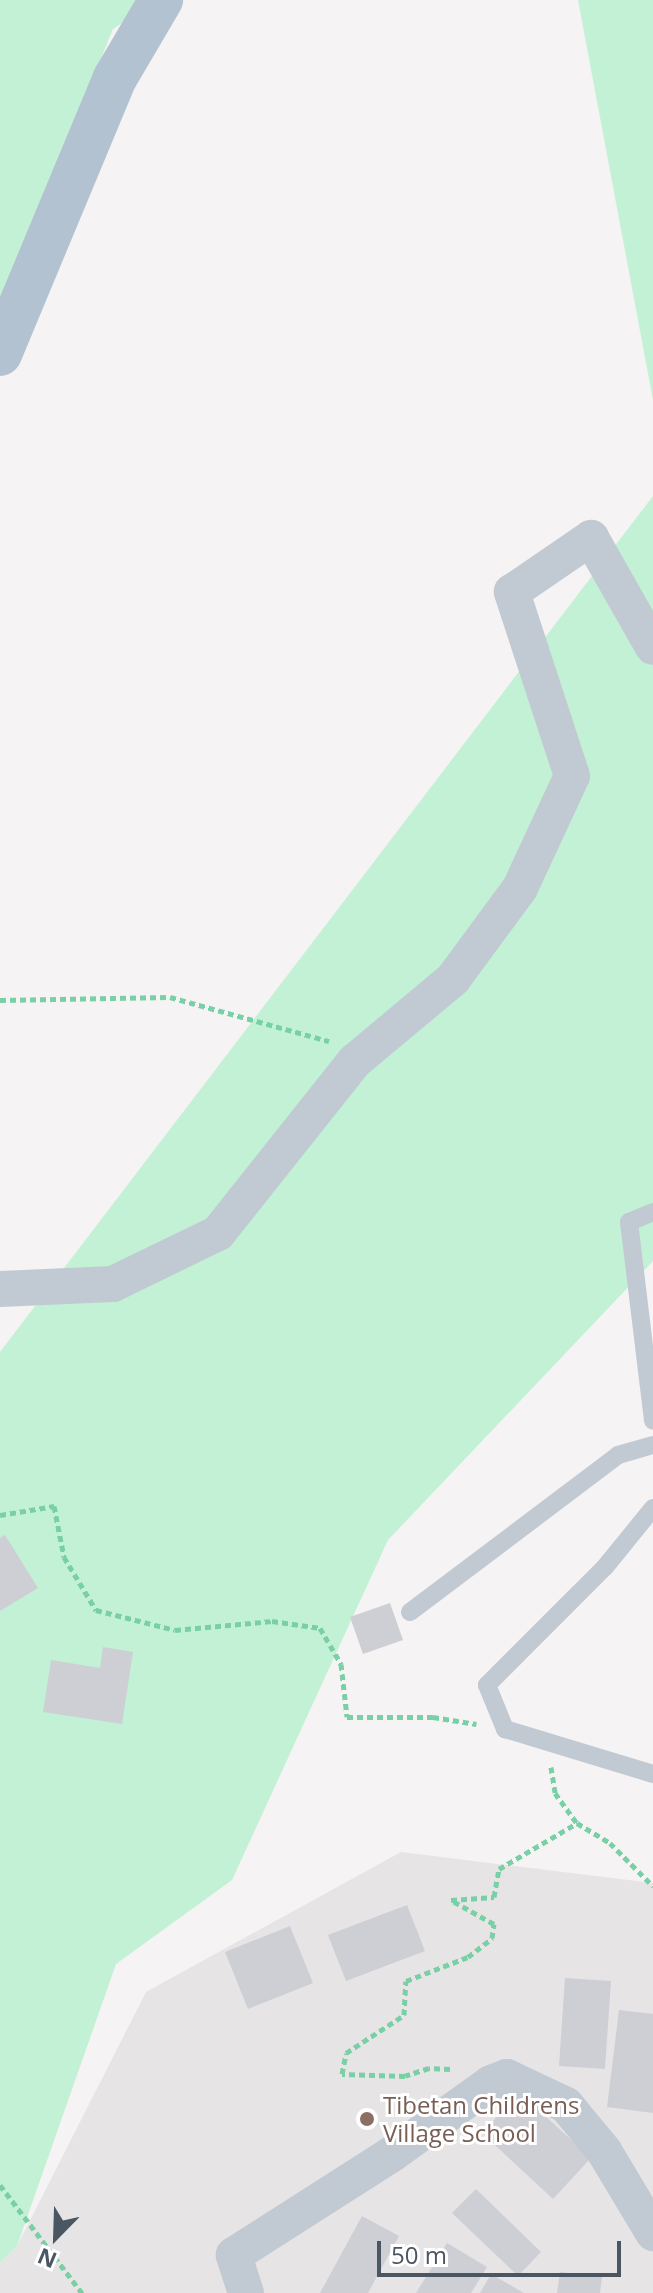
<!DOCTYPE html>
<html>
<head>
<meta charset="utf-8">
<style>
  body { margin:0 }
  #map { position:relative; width:653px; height:2293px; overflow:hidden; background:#f5f3f3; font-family:"Open Sans",sans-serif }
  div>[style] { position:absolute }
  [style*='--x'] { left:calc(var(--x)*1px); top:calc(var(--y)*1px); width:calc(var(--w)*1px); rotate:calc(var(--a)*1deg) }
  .education>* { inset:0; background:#e6e4e5 }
  .green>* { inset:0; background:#c3f1d5 }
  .building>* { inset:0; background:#cdcfd5 }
  .path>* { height:5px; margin-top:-2.5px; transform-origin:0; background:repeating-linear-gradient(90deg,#7ad0a6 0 6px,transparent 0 10px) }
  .lane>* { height:18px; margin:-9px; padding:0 9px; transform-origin:9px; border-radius:9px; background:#c1cad2 }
  .street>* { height:36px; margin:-18px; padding:0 18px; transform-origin:18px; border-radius:18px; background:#c1cad2 }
  .primary>* { height:44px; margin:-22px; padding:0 22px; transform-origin:22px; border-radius:22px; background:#b3c2d1 }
  .dots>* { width:22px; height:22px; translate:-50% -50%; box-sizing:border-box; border:4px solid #fff; border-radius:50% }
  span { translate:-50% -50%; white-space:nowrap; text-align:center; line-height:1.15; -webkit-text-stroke:6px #fff; paint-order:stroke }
  .education-label { font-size:24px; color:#785e54 }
  .left { translate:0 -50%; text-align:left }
  .north { position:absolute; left:16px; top:2197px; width:80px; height:80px; -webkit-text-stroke:6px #fff; paint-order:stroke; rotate:203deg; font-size:22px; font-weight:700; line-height:32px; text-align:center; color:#4a5661 }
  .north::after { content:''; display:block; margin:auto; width:28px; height:36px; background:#4a5661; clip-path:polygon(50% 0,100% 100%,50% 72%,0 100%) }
  .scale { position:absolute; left:377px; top:2241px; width:244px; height:36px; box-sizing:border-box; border:4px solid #4a5661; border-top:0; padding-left:10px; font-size:24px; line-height:28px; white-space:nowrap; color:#4a5661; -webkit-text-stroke:6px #fff; paint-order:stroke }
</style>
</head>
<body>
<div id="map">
  <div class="education">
    <i style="clip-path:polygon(401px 1852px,653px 1883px,653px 2293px,0 2293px,0 2263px,17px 2246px,146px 1992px)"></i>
  </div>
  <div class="green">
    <i style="clip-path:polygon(0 0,156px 0,113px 29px,0 305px)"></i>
    <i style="clip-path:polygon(578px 0,653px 0,653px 400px)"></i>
    <i style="clip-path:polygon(653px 496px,653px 1261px,388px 1540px,232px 1880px,116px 1964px,17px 2246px,0 2263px,0 1352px)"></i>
  </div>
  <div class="building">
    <i style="clip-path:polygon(5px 1535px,38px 1588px,0 1611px,0 1538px)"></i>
    <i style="clip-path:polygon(390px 1603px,403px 1640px,363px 1654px,350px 1617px)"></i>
    <i style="clip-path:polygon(103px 1647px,133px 1652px,122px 1724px,43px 1712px,51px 1660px,100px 1668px)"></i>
    <i style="clip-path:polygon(407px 1905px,425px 1951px,346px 1981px,328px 1935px)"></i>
    <i style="clip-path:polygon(290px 1926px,313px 1983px,248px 2009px,225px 1952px)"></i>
    <i style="clip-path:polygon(565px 1978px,611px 1981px,605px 2069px,559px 2066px)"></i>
    <i style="clip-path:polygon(619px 2010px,653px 2014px,653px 2113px,607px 2107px)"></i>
    <i style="clip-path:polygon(519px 2092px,591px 2158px,553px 2199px,482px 2133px)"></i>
    <i style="clip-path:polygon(476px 2189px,541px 2252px,518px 2276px,452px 2213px)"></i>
    <i style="clip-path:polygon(362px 2216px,399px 2236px,368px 2293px,320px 2293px)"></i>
    <i style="clip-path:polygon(447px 2243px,487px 2267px,471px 2293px,416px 2293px)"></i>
    <i style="clip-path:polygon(560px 2272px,602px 2277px,600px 2293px,557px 2293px)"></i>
    <i style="clip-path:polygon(491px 2274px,524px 2293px,480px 2293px)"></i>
  </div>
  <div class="path">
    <i style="--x:0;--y:1000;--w:170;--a:-1"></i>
    <i style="--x:170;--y:997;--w:165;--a:15.5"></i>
    <i style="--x:0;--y:1515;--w:55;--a:-9.5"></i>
    <i style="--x:54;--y:1506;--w:52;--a:78.9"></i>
    <i style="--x:64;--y:1557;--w:62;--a:58.9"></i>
    <i style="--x:96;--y:1610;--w:81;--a:14.2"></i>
    <i style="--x:175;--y:1630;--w:97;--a:-5.3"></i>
    <i style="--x:272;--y:1621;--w:49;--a:8.3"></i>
    <i style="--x:320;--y:1628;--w:42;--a:59.7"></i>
    <i style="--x:341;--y:1664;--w:53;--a:83.5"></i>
    <i style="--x:347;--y:1717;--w:86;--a:0"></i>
    <i style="--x:433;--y:1717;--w:44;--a:9.2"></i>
    <i style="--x:551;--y:1767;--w:26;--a:81"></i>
    <i style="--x:555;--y:1793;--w:37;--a:54"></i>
    <i style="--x:577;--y:1823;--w:39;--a:31"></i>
    <i style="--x:610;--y:1843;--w:61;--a:45"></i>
    <i style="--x:450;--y:2069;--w:21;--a:-177"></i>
    <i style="--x:429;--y:2068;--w:25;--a:162"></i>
    <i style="--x:405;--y:2076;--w:63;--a:-178.2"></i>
    <i style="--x:342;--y:2074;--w:21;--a:-79"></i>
    <i style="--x:346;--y:2053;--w:69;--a:-33.2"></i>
    <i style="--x:404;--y:2015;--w:34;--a:-87"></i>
    <i style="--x:406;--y:1981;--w:66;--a:-21.2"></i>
    <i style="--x:468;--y:1957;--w:31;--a:-38"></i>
    <i style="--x:492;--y:1938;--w:14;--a:-82"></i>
    <i style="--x:494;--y:1924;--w:49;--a:-150.8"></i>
    <i style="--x:451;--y:1900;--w:43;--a:-4"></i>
    <i style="--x:494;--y:1897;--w:28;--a:-80"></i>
    <i style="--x:499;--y:1869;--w:91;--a:-30.5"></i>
    <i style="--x:0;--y:2185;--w:136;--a:52.8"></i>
  </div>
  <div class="lane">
    <i style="--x:653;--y:1212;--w:26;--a:157"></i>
    <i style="--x:629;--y:1222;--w:200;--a:83.1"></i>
    <i style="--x:653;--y:1508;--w:76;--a:129.1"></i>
    <i style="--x:605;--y:1567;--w:167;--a:135"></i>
    <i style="--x:487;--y:1685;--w:48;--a:67.8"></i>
    <i style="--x:505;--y:1729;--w:155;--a:16.9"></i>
    <i style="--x:410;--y:1612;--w:261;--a:-37"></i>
    <i style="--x:618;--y:1455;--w:36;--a:-16"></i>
  </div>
  <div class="street">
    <i style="--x:0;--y:1289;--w:113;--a:-2.5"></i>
    <i style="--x:113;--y:1284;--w:117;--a:-25.9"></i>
    <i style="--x:218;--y:1233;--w:220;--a:-51.5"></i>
    <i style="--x:355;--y:1061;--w:128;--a:-39.9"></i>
    <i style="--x:453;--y:979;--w:113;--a:-53.6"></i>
    <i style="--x:520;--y:888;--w:123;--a:-65.1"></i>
    <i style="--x:572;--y:776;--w:194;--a:-108.1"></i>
    <i style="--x:512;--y:592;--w:96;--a:-34.4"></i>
    <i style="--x:591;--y:538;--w:125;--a:60.4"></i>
    <i style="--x:246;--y:2293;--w:40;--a:-108"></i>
    <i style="--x:234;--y:2255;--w:188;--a:-32.6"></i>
    <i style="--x:392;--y:2154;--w:122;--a:-35.6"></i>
    <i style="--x:491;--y:2083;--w:17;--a:-21"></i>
    <i style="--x:507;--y:2077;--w:65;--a:25.4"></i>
    <i style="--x:566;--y:2105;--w:60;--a:50.4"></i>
    <i style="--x:604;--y:2151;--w:96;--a:59.1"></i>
  </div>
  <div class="primary">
    <i style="--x:0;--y:354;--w:299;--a:-67.4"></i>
    <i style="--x:115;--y:78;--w:91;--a:-59.5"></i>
  </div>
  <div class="dots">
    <i style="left:367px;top:2119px;background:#8d6e63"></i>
  </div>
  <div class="education-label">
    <span class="left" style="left:383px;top:2119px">Tibetan Childrens<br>Village School</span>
  </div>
  <div class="north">N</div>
  <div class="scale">50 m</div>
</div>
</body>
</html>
